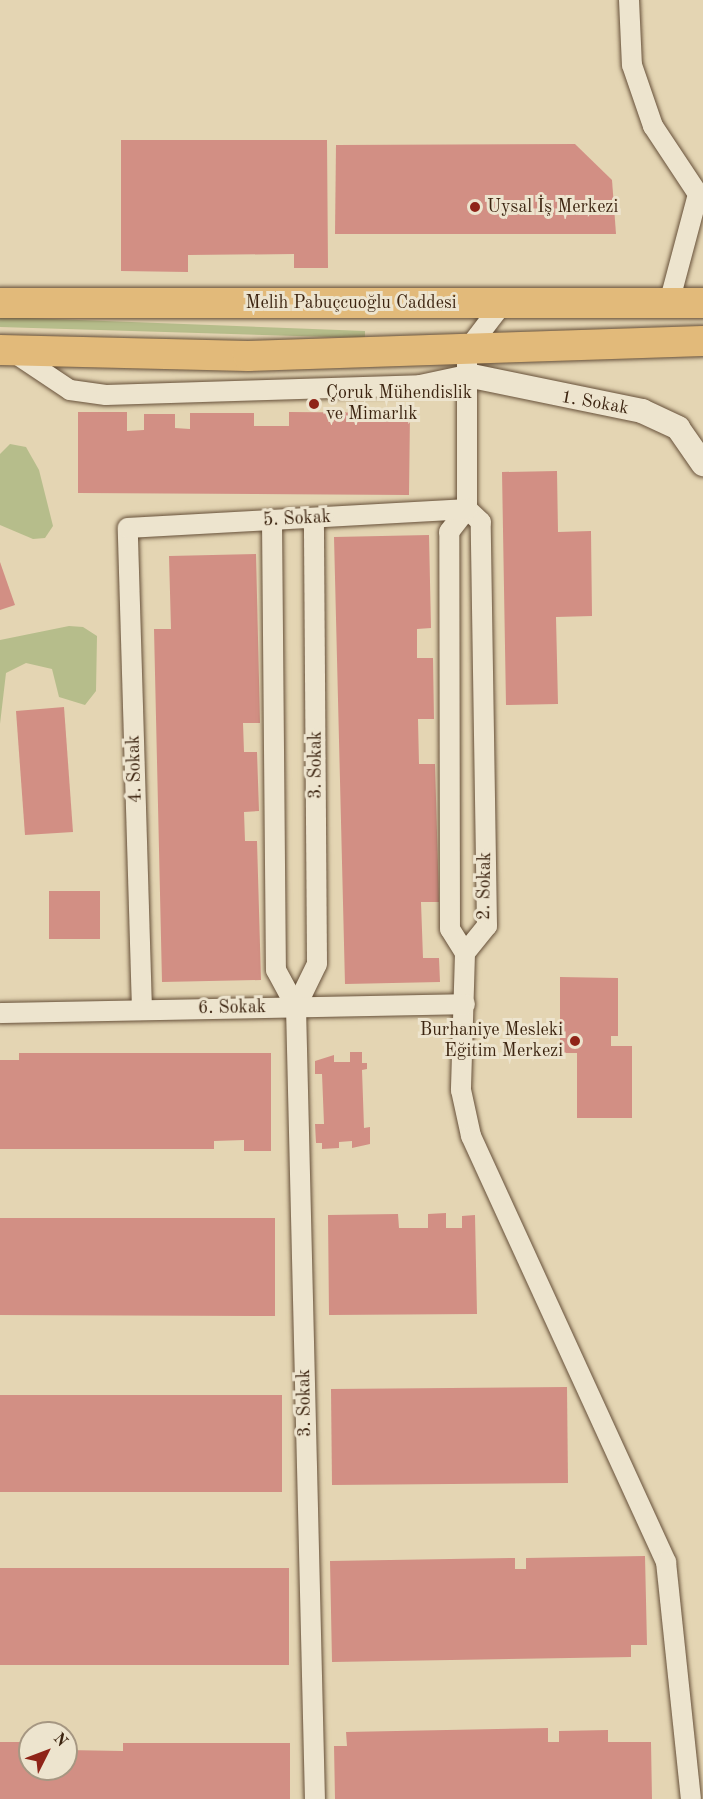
<!DOCTYPE html>
<html>
<head>
<meta charset="utf-8">
<style>
  body { margin:0 }
  #map { position:relative; width:703px; height:1799px; overflow:hidden; background:#e4d5b3; font-family:"Old Standard TT",serif }
  div>[style] { position:absolute }
  [style*='--x'] { left:calc(var(--x)*1px); top:calc(var(--y)*1px); width:calc(var(--w)*1px); rotate:calc(var(--a)*1deg) }
  .green>* { inset:0; background:#b6bd8b }
  .building>* { inset:0; background:#d28f84 }
  .roads { filter:drop-shadow(0 0 2px #665039) drop-shadow(0 0 2px #665039) }
  .minor>* { height:20px; margin:-10px; padding:0 10px; transform-origin:10px; border-radius:10px; background:#ede4ce }
  .tertiary>* { height:24px; margin:-12px; padding:0 12px; transform-origin:12px; border-radius:12px; background:#ede4ce }
  .primary>* { height:30px; margin:-15px; padding:0 15px; transform-origin:15px; border-radius:15px; background:#e2ba7a }
  .dots>* { width:16px; height:16px; translate:-50% -50%; box-sizing:border-box; border:3px solid #ede4ce; border-radius:50% }
  span { translate:-50% -50%; white-space:nowrap; text-align:center; line-height:1.15; -webkit-text-stroke:6px #ede4ce; paint-order:stroke }
  .poi-label { font-size:18px; color:#3c2410 }
  .left { translate:0 -50%; text-align:left }
  .right { translate:-100% -50%; text-align:right }
  .street-label { font-size:18px; color:#3c2410 }
  .north { position:absolute; left:18px; top:1721px; width:60px; height:60px; box-sizing:border-box; background:#ede4ce; border:2px solid #a69782; border-radius:50%; rotate:48deg; font-size:16px; font-weight:700; line-height:24px; text-align:center; color:#3c2410 }
  .north::after { content:''; display:block; margin:auto; width:21px; height:27px; background:#8f2418; clip-path:polygon(50% 0,100% 100%,50% 72%,0 100%) }
</style>
</head>
<body>
<div id="map">
  <div class="green">
    <i style="clip-path:polygon(0 317px,365px 331px,365px 338px,0 327px)"></i>
    <i style="clip-path:polygon(10px 444px,26px 447px,39px 470px,53px 526px,45px 538px,33px 539px,0 525px,0 454px)"></i>
    <i style="clip-path:polygon(69px 626px,83px 627px,97px 636px,96px 691px,85px 705px,59px 697px,52px 669px,26px 663px,6px 673px,0 724px,0 640px)"></i>
  </div>
  <div class="building">
    <i style="clip-path:polygon(121px 140px,327px 140px,328px 268px,294px 268px,294px 254px,188px 255px,188px 272px,121px 271px)"></i>
    <i style="clip-path:polygon(575px 144px,612px 180px,616px 234px,335px 234px,336px 145px)"></i>
    <i style="clip-path:polygon(78px 412px,127px 412px,127px 431px,144px 430px,144px 414px,175px 414px,175px 428px,190px 429px,190px 413px,254px 413px,254px 426px,289px 426px,289px 412px,410px 413px,409px 495px,78px 493px)"></i>
    <i style="clip-path:polygon(557px 471px,558px 532px,591px 531px,592px 616px,556px 617px,558px 704px,506px 705px,502px 472px)"></i>
    <i style="clip-path:polygon(429px 535px,431px 628px,417px 629px,417px 658px,433px 658px,434px 719px,418px 719px,419px 764px,435px 764px,439px 902px,421px 902px,423px 958px,439px 958px,440px 982px,345px 984px,334px 537px)"></i>
    <i style="clip-path:polygon(256px 554px,260px 723px,243px 723px,244px 752px,257px 752px,259px 811px,244px 812px,245px 841px,257px 841px,261px 980px,162px 982px,154px 629px,171px 629px,169px 556px)"></i>
    <i style="clip-path:polygon(0 562px,15px 605px,0 610px)"></i>
    <i style="clip-path:polygon(64px 707px,73px 832px,25px 835px,16px 711px)"></i>
    <i style="clip-path:polygon(49px 891px,100px 891px,100px 939px,49px 939px)"></i>
    <i style="clip-path:polygon(560px 977px,618px 978px,618px 1036px,611px 1036px,611px 1046px,632px 1046px,632px 1118px,577px 1118px,577px 1053px,560px 1053px)"></i>
    <i style="clip-path:polygon(350px 1052px,362px 1052px,362px 1063px,367px 1063px,367px 1069px,362px 1070px,364px 1128px,370px 1127px,370px 1144px,352px 1148px,352px 1141px,339px 1142px,339px 1148px,322px 1149px,322px 1143px,316px 1143px,315px 1124px,324px 1124px,322px 1074px,315px 1074px,315px 1061px,334px 1055px,334px 1062px,350px 1062px)"></i>
    <i style="clip-path:polygon(19px 1053px,271px 1053px,271px 1151px,244px 1151px,244px 1140px,214px 1141px,214px 1149px,0 1149px,0 1060px,19px 1060px)"></i>
    <i style="clip-path:polygon(446px 1213px,446px 1228px,462px 1228px,462px 1216px,475px 1215px,477px 1314px,329px 1315px,328px 1215px,398px 1214px,399px 1228px,428px 1228px,428px 1214px)"></i>
    <i style="clip-path:polygon(0 1218px,275px 1218px,275px 1316px,0 1315px)"></i>
    <i style="clip-path:polygon(567px 1387px,568px 1483px,332px 1485px,331px 1389px)"></i>
    <i style="clip-path:polygon(0 1395px,282px 1395px,282px 1492px,0 1492px)"></i>
    <i style="clip-path:polygon(645px 1556px,647px 1645px,631px 1645px,631px 1657px,332px 1662px,330px 1561px,515px 1558px,515px 1569px,526px 1569px,526px 1558px)"></i>
    <i style="clip-path:polygon(0 1568px,289px 1568px,289px 1665px,0 1665px)"></i>
    <i style="clip-path:polygon(548px 1728px,548px 1742px,559px 1742px,559px 1731px,608px 1730px,608px 1742px,651px 1742px,652px 1799px,335px 1799px,334px 1746px,347px 1746px,346px 1732px)"></i>
    <i style="clip-path:polygon(0 1742px,30px 1742px,30px 1769px,66px 1769px,66px 1750px,123px 1751px,123px 1743px,290px 1743px,290px 1799px,0 1799px)"></i>
  </div>
  <div class="roads">
    <div class="minor">
      <i style="--x:629;--y:0;--w:65;--a:87.4"></i>
      <i style="--x:632;--y:65;--w:65;--a:71"></i>
      <i style="--x:653;--y:126;--w:82;--a:56.5"></i>
      <i style="--x:698;--y:194;--w:113;--a:104.9"></i>
      <i style="--x:10;--y:350;--w:72;--a:33.7"></i>
      <i style="--x:70;--y:390;--w:36;--a:8"></i>
      <i style="--x:106;--y:395;--w:314;--a:-1.8"></i>
      <i style="--x:420;--y:385;--w:48;--a:-12"></i>
      <i style="--x:272;--y:520;--w:450;--a:89.5"></i>
      <i style="--x:276;--y:970;--w:42;--a:61.6"></i>
      <i style="--x:296;--y:1007;--w:792;--a:88.63"></i>
      <i style="--x:465;--y:953;--w:137;--a:91.7"></i>
      <i style="--x:461;--y:1090;--w:47;--a:77.7"></i>
      <i style="--x:471;--y:1136;--w:469;--a:65.4"></i>
      <i style="--x:666;--y:1562;--w:238;--a:84"></i>
      <i style="--x:465;--y:953;--w:28;--a:-122"></i>
      <i style="--x:450;--y:929;--w:397;--a:-90.1"></i>
      <i style="--x:449;--y:532;--w:29;--a:-52"></i>
      <i style="--x:467;--y:509;--w:159;--a:-90"></i>
      <i style="--x:467;--y:350;--w:59;--a:-52.5"></i>
      <i style="--x:465;--y:953;--w:35;--a:-51"></i>
      <i style="--x:487;--y:926;--w:404;--a:-90.9"></i>
      <i style="--x:481;--y:522;--w:19;--a:-137"></i>
      <i style="--x:296;--y:1007;--w:48;--a:-64"></i>
      <i style="--x:317;--y:964;--w:446;--a:-90.4"></i>
      <i style="--x:142;--y:1010;--w:482;--a:-91.7"></i>
      <i style="--x:128;--y:528;--w:340;--a:-3.2"></i>
      <i style="--x:0;--y:1013;--w:465;--a:-1.1"></i>
    </div>
    <div class="tertiary">
      <i style="--x:467;--y:375;--w:179;--a:11.6"></i>
      <i style="--x:642;--y:411;--w:40;--a:25"></i>
      <i style="--x:678;--y:428;--w:44;--a:55.2"></i>
    </div>
    <div class="primary">
      <i style="--x:0;--y:303;--w:703;--a:0"></i>
      <i style="--x:0;--y:350;--w:248;--a:1.4"></i>
      <i style="--x:248;--y:356;--w:455;--a:-1.9"></i>
    </div>
  </div>
  <div class="dots">
    <i style="left:475px;top:207px;background:#8f2418"></i>
    <i style="left:314px;top:404px;background:#8f2418"></i>
    <i style="left:575px;top:1041px;background:#8f2418"></i>
  </div>
  <div class="poi-label">
    <span class="left" style="left:487px;top:207px">Uysal İş Merkezi</span>
    <span class="left" style="left:326px;top:404px">Çoruk Mühendislik<br>ve Mimarlık</span>
    <span class="right" style="left:563px;top:1041px">Burhaniye Mesleki<br>Eğitim Merkezi</span>
  </div>
  <div class="street-label">
    <span style="left:351px;top:303px">Melih Pabuçcuoğlu Caddesi</span>
    <span style="left:595px;top:403px;rotate:10deg">1. Sokak</span>
    <span style="left:297px;top:519px;rotate:-3deg">5. Sokak</span>
    <span style="left:316px;top:765px;rotate:-90deg">3. Sokak</span>
    <span style="left:135px;top:769px;rotate:-92deg">4. Sokak</span>
    <span style="left:485px;top:886px;rotate:-89deg">2. Sokak</span>
    <span style="left:232px;top:1008px;rotate:-1deg">6. Sokak</span>
    <span style="left:305px;top:1403px;rotate:-91deg">3. Sokak</span>
  </div>
  <div class="north">N</div>
</div>
</body>
</html>
